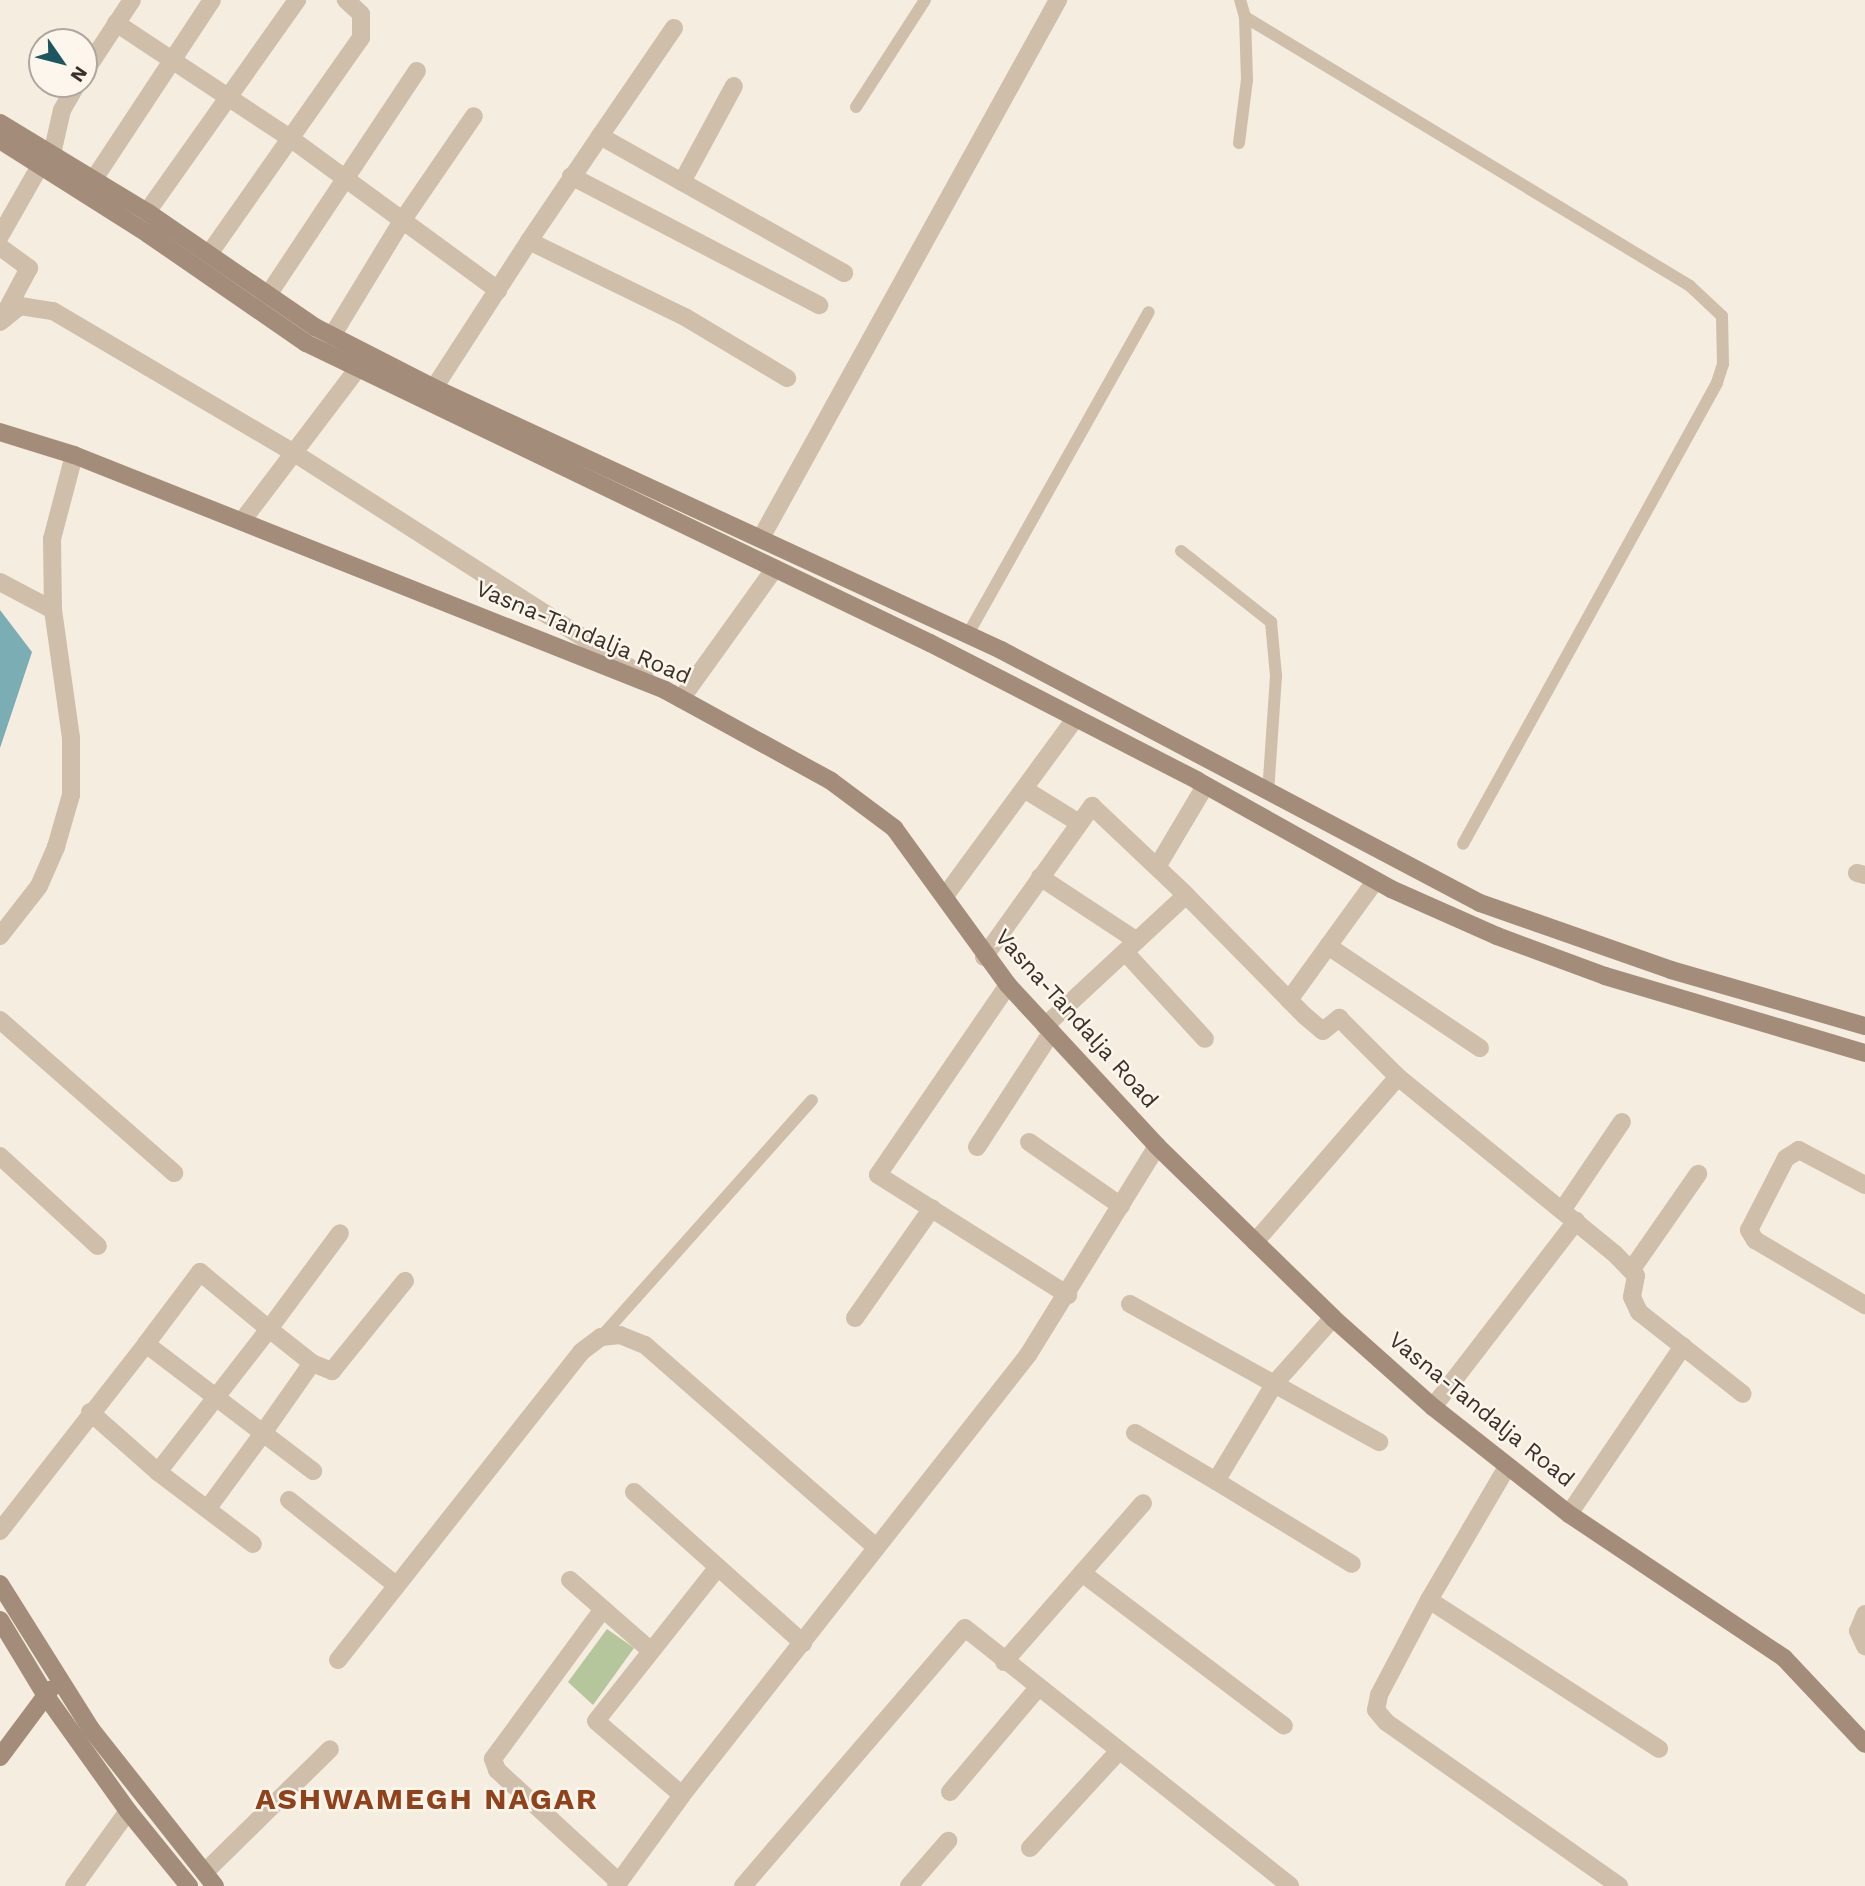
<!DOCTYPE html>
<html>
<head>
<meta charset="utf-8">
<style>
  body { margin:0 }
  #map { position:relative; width:1865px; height:1886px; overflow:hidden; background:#f5eddf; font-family:"Work Sans",sans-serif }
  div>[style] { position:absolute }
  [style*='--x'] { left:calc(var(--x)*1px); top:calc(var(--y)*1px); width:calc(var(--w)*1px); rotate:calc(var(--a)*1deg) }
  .green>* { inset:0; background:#b5c69d }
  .water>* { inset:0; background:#7badb5 }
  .lane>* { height:12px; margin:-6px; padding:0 6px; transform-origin:6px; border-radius:6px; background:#cfbea9 }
  .street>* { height:18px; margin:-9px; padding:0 9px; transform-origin:9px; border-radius:9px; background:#cfbea9 }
  .secondary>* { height:18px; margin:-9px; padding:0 9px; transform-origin:9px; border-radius:9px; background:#a38d7a }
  span { translate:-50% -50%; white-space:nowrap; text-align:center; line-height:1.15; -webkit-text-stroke:5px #fcf6ec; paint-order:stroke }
  .street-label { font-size:23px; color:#3b312a }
  .district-label { font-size:30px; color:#92421b; font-weight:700; letter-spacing:2px }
  .north { position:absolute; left:28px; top:28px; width:70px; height:70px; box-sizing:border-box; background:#fcf6ec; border:2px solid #afa79e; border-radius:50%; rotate:125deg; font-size:19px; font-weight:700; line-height:28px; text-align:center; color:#3b312a }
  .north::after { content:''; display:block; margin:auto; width:24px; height:32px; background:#1b5661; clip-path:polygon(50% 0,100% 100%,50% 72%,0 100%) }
</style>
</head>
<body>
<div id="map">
  <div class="green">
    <i style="clip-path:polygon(607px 1629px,634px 1648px,593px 1705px,568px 1682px)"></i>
  </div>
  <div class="water">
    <i style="clip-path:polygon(0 610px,32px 652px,0 748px)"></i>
  </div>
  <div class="lane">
    <i style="--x:1245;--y:17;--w:520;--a:31.15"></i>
    <i style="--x:1690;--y:286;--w:44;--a:43.2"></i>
    <i style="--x:1722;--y:316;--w:48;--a:88.8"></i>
    <i style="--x:1723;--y:364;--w:20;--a:108"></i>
    <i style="--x:1717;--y:383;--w:526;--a:118.85"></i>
    <i style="--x:856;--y:107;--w:127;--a:-57.2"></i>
    <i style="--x:1239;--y:143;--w:64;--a:-82.8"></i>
    <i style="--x:1247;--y:80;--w:63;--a:-91.8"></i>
    <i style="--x:1245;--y:17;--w:18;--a:-106"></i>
    <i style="--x:1181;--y:551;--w:115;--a:38.3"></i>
    <i style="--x:1271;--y:622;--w:54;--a:84.7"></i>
    <i style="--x:1276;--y:676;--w:117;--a:93.9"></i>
    <i style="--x:968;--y:634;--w:369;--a:-60.7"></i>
    <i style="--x:601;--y:1337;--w:317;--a:-48.3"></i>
  </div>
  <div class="street">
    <i style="--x:116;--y:23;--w:209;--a:33.5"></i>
    <i style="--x:290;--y:138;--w:258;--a:36.2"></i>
    <i style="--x:84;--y:73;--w:87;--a:-56.7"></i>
    <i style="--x:600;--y:136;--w:131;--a:-55.6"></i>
    <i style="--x:52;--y:154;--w:45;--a:-77.2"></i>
    <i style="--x:62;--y:110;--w:30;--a:-60"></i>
    <i style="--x:571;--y:176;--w:280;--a:27.5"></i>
    <i style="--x:94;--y:179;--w:214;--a:-56.6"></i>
    <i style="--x:682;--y:182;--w:109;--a:-61.6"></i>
    <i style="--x:147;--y:212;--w:260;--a:-54.7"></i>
    <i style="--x:0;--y:236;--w:83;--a:-60.3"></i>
    <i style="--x:529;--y:241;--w:127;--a:-55.9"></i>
    <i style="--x:600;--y:136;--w:280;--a:29.3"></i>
    <i style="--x:0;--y:247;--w:36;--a:36"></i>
    <i style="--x:29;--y:268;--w:51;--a:118.1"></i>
    <i style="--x:209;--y:254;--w:264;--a:-54.9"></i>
    <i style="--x:361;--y:38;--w:24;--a:-90"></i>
    <i style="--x:361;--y:14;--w:21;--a:-137"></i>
    <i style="--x:268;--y:295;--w:269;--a:-56.4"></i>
    <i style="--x:0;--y:322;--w:26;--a:-39"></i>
    <i style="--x:20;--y:306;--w:33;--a:9"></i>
    <i style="--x:53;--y:311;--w:276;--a:30.5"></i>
    <i style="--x:291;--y:451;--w:420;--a:32.6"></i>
    <i style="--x:332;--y:336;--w:135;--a:-58.7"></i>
    <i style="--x:402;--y:221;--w:127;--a:-55.6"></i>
    <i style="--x:434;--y:388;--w:175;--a:-57.1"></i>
    <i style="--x:529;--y:241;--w:174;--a:26"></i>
    <i style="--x:685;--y:317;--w:119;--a:30.9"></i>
    <i style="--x:242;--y:521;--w:192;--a:-52.8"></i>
    <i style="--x:761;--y:538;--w:615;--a:-61.1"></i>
    <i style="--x:0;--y:582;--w:60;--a:27.8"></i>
    <i style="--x:681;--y:699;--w:161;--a:-54.3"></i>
    <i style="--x:1024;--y:789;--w:65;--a:31.7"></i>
    <i style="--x:1157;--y:867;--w:94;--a:-59.3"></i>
    <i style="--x:1857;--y:873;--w:8;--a:14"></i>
    <i style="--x:1040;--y:877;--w:116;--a:33.4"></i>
    <i style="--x:945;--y:896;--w:220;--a:-53.7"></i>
    <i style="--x:0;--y:936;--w:63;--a:-52"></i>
    <i style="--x:39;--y:886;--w:43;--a:-66.4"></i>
    <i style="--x:56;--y:847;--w:54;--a:-73.9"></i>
    <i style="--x:71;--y:795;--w:57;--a:-90"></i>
    <i style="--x:71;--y:738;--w:129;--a:-98"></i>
    <i style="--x:53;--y:610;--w:71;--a:-90.8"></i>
    <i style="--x:52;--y:539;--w:87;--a:-75.3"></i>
    <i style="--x:1328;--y:946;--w:183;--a:33.9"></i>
    <i style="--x:1125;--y:952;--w:118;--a:47.4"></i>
    <i style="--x:984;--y:957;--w:186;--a:-54.4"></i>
    <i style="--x:1092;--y:806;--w:129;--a:43.4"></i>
    <i style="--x:1008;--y:985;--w:230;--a:124.4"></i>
    <i style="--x:878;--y:1175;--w:225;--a:32.3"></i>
    <i style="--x:1289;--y:1000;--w:147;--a:-54.1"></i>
    <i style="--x:0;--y:1020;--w:232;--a:41.3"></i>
    <i style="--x:1045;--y:1026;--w:192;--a:-42.9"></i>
    <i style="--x:1186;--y:895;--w:170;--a:45.5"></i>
    <i style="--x:1305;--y:1016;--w:23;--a:40"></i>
    <i style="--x:1323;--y:1031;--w:21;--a:-39"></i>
    <i style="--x:1339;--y:1018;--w:83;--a:45"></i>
    <i style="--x:1398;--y:1077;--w:280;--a:39.2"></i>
    <i style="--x:1615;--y:1254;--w:30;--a:46"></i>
    <i style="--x:1636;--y:1276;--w:21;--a:101"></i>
    <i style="--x:1632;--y:1297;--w:17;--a:65"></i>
    <i style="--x:1639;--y:1312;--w:132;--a:38.3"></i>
    <i style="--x:1029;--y:1142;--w:112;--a:34.8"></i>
    <i style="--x:977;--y:1147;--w:136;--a:-57"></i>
    <i style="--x:0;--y:1156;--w:133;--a:42.6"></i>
    <i style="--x:1865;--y:1185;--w:75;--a:-152.1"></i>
    <i style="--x:1799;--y:1150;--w:15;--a:148"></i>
    <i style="--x:1786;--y:1158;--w:81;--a:117.2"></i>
    <i style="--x:1749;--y:1230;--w:12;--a:59"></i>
    <i style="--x:1755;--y:1240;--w:128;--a:30.6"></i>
    <i style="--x:1563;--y:1209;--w:105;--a:-55.9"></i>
    <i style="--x:1255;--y:1242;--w:218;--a:-49.1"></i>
    <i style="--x:1632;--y:1269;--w:116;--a:-55.2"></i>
    <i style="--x:1130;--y:1304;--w:285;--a:29"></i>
    <i style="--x:855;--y:1318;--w:134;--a:-55"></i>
    <i style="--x:146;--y:1344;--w:90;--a:-53.1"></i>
    <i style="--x:200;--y:1272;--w:89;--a:39.6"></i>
    <i style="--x:269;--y:1329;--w:119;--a:-53.5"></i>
    <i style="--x:1433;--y:1407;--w:235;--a:-52.4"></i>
    <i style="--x:90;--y:1412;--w:91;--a:41.4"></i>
    <i style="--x:158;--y:1472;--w:119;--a:37.2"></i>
    <i style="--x:1135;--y:1433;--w:94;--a:30.7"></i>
    <i style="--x:1216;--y:1481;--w:114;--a:-59"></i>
    <i style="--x:1275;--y:1383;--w:87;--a:-48.3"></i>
    <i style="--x:1507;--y:1467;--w:154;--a:120.4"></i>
    <i style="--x:1429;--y:1600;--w:107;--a:117.8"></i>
    <i style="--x:1379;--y:1695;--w:15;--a:101"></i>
    <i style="--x:1376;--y:1710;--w:16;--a:50"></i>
    <i style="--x:1386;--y:1722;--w:285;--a:35.1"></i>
    <i style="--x:158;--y:1472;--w:181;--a:-52.2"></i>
    <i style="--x:269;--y:1329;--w:55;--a:38.3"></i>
    <i style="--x:1216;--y:1481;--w:159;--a:31.4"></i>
    <i style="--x:634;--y:1492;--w:227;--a:41.8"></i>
    <i style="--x:289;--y:1500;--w:137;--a:38.5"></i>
    <i style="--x:208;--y:1508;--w:93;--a:-53.7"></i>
    <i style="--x:263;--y:1433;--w:63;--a:37.2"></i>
    <i style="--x:1569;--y:1514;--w:203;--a:-55.8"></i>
    <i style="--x:0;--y:1531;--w:237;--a:-52"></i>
    <i style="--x:146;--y:1344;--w:147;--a:37.3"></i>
    <i style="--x:263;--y:1433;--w:85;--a:-55"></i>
    <i style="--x:312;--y:1363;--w:22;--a:22"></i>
    <i style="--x:332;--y:1371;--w:116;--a:-51"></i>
    <i style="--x:1082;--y:1573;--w:253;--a:37.1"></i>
    <i style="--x:570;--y:1580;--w:106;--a:41.2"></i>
    <i style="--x:1429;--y:1600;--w:274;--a:32.9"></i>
    <i style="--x:603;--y:1609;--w:186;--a:126.3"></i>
    <i style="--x:493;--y:1759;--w:12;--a:70"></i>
    <i style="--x:497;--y:1770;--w:166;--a:42.6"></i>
    <i style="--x:1865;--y:1614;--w:18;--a:112"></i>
    <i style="--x:1858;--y:1631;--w:17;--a:65"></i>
    <i style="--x:338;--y:1660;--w:392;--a:-51.7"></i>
    <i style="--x:581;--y:1352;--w:25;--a:-37"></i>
    <i style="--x:601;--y:1337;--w:19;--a:-6"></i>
    <i style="--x:620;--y:1335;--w:27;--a:22"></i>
    <i style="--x:645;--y:1345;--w:307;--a:41.2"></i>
    <i style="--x:1004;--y:1662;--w:211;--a:-48.8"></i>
    <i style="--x:950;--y:1792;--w:136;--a:-49.8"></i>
    <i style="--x:682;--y:1795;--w:113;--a:-139.3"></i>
    <i style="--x:596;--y:1721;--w:196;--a:-51.6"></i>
    <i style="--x:1030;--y:1848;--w:130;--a:-47.5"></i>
    <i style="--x:205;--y:1872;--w:175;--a:-44.5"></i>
    <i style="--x:74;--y:1886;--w:92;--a:-54.2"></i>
    <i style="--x:616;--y:1886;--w:112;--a:-54"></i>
    <i style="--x:682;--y:1795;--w:560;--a:-51.82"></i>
    <i style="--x:1028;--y:1355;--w:246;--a:-58.3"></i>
    <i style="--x:743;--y:1886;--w:340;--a:-49.3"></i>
    <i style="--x:965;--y:1628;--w:415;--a:38.4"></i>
    <i style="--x:909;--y:1886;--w:60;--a:-49.1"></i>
  </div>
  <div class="secondary">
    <i style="--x:0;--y:123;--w:172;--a:31.2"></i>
    <i style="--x:147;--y:212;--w:204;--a:34.4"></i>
    <i style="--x:315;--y:327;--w:134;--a:27.1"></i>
    <i style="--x:434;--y:388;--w:625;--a:24.8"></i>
    <i style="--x:1001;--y:650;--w:542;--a:27.84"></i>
    <i style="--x:1480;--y:903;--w:202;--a:19.3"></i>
    <i style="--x:1671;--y:970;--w:202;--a:16.1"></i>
    <i style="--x:0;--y:140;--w:175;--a:32.4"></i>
    <i style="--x:148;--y:234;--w:192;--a:34.6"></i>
    <i style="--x:306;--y:343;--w:692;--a:25.68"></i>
    <i style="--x:930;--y:643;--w:301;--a:27.2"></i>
    <i style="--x:1198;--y:781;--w:221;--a:29.2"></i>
    <i style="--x:1391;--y:889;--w:116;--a:23.9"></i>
    <i style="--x:1497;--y:936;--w:115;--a:20.3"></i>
    <i style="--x:1605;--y:976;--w:271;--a:16.5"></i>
    <i style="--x:0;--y:432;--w:77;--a:17.3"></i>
    <i style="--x:74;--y:455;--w:636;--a:21.68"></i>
    <i style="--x:665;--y:690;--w:189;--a:28.7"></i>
    <i style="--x:831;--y:781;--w:79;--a:36.7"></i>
    <i style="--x:894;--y:828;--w:194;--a:54"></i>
    <i style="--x:1008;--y:985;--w:219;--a:47.2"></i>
    <i style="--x:1157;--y:1146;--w:246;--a:44.3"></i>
    <i style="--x:1333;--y:1318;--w:134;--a:41.7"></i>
    <i style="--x:1433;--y:1407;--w:173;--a:38.2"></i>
    <i style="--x:1569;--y:1514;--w:259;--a:33.8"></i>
    <i style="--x:1784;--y:1658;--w:118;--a:46.7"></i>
    <i style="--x:0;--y:1584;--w:171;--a:57.9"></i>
    <i style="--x:91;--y:1729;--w:200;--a:51.7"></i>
    <i style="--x:0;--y:1620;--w:89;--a:58.8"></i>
    <i style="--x:46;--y:1696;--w:141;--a:54.5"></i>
    <i style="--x:128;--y:1811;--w:97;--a:50.9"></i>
    <i style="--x:0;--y:1757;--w:84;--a:-53.3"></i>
  </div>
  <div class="street-label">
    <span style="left:583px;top:633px;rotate:23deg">Vasna-Tandalja Road</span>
    <span style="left:1076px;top:1019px;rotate:48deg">Vasna-Tandalja Road</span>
    <span style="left:1481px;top:1410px;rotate:39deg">Vasna-Tandalja Road</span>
  </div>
  <div class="district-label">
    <span style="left:427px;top:1799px">ASHWAMEGH NAGAR</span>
  </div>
  <div class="north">N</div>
</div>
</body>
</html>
